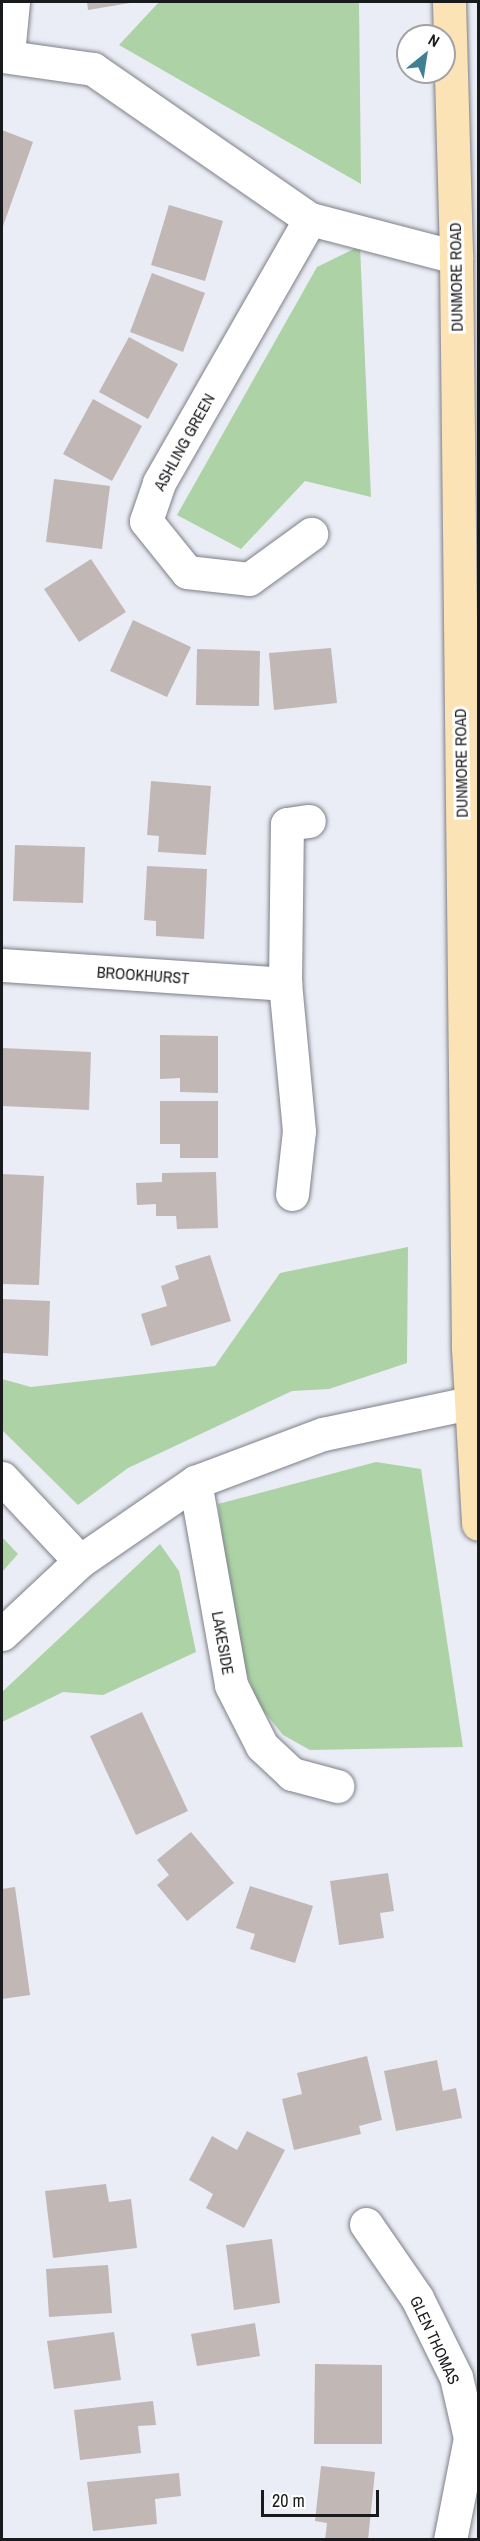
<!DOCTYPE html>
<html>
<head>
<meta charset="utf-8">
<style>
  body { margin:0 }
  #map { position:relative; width:480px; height:2541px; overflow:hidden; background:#ebedf6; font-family:"Archivo Narrow",sans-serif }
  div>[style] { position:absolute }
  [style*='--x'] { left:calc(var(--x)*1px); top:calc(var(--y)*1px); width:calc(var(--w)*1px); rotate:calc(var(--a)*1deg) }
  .green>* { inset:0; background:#acd2a5 }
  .building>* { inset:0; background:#c1b7b4 }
  .roads { filter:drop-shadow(0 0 2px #7e8088) drop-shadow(0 0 2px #7e8088) }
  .minor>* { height:33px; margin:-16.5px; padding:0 16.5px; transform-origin:16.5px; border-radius:16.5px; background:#fff }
  .secondary>* { height:33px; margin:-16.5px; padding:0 16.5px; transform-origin:16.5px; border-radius:16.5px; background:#fce3b5 }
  span { translate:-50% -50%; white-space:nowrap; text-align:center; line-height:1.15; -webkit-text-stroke:6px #fff; paint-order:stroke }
  .street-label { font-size:16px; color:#191a1d }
  .frame { position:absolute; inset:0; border:3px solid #191a1d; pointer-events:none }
  .north { position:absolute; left:396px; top:24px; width:60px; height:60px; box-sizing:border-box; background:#fff; border:2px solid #a3a3a5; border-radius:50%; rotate:30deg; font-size:16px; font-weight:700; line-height:24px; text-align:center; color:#191a1d }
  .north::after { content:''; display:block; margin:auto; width:21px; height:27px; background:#3f8093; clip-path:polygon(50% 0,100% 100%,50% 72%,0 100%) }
  .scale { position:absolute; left:261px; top:2490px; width:118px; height:27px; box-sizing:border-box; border:3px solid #191a1d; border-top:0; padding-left:8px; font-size:18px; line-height:21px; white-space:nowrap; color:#191a1d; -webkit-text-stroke:4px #fff; paint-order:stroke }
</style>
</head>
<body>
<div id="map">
  <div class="green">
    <i style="clip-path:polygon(159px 2px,359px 2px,361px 184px,119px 45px)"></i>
    <i style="clip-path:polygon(360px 246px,371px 497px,305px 481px,241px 549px,177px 515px,317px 267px)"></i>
    <i style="clip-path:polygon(408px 1247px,407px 1363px,329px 1389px,292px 1391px,128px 1468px,78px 1505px,2px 1430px,2px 1379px,31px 1387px,215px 1366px,280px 1273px)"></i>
    <i style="clip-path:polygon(376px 1462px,421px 1469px,463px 1747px,310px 1750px,283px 1735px,258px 1704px,235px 1641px,218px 1504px)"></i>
    <i style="clip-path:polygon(2px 1537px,18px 1554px,2px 1572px)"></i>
    <i style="clip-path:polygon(160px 1544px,179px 1571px,196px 1652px,103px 1695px,63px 1692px,2px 1722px,2px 1692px)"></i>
  </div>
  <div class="building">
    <i style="clip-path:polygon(87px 2px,130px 2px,130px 3px,88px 10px)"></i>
    <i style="clip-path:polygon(2px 130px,33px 142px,2px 229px)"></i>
    <i style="clip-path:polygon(169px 205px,223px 221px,205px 281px,151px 265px)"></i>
    <i style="clip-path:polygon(152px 273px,205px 293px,183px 352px,130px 332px)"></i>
    <i style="clip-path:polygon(129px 337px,178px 364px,148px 419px,99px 392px)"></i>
    <i style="clip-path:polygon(93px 399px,142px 426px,112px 481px,63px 454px)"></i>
    <i style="clip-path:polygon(54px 479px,110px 486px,102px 549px,46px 542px)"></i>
    <i style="clip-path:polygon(91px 559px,126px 612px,79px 642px,44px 589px)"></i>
    <i style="clip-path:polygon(133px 620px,191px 647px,167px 697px,110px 671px)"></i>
    <i style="clip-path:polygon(331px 648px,337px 703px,274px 710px,269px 653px)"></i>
    <i style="clip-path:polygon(197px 649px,260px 651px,259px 706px,196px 705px)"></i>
    <i style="clip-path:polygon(151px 781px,211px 786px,206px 855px,158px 852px,159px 836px,147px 835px)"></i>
    <i style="clip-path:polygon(15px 845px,85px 847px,83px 903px,13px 901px)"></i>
    <i style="clip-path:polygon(147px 866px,207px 869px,204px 939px,156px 936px,156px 921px,144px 920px)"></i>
    <i style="clip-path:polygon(160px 1035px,218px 1036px,218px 1093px,180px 1092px,180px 1078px,160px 1079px)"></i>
    <i style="clip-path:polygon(2px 1048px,91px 1052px,89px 1110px,2px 1106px)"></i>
    <i style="clip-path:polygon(160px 1101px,218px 1101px,218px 1158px,180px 1158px,180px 1144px,160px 1144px)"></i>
    <i style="clip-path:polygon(216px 1172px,218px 1228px,177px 1229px,176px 1216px,156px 1216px,156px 1204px,137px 1205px,136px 1183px,162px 1182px,162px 1173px)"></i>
    <i style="clip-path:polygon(2px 1174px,44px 1176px,39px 1285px,2px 1284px)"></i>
    <i style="clip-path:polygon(210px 1255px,231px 1321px,151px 1346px,141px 1314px,167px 1306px,161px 1286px,179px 1279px,175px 1266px)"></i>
    <i style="clip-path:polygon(2px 1299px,50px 1301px,48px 1356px,2px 1353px)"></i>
    <i style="clip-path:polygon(142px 1712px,188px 1811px,136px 1835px,90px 1736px)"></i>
    <i style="clip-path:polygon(191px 1832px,234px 1883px,187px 1921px,157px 1885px,169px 1875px,157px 1860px)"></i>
    <i style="clip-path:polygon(388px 1873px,394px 1911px,380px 1913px,384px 1938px,339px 1945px,330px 1881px)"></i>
    <i style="clip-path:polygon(250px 1886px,313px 1906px,295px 1963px,250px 1949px,255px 1934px,236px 1928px)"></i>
    <i style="clip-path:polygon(15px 1887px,30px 1995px,2px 1999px,2px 1889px)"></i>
    <i style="clip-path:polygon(367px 2056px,382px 2120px,359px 2126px,361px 2134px,294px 2150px,282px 2099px,302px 2094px,297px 2073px)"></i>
    <i style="clip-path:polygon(437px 2060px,443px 2091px,456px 2088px,462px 2118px,396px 2131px,384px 2071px)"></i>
    <i style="clip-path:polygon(247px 2131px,285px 2150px,244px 2228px,206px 2208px,213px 2194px,189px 2180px,212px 2136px,237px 2150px)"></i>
    <i style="clip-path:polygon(106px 2184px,109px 2202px,131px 2199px,137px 2248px,53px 2258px,45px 2191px)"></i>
    <i style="clip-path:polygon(272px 2239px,280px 2303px,234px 2310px,226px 2245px)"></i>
    <i style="clip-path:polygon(108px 2265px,112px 2313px,49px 2317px,46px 2269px)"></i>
    <i style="clip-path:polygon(255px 2323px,260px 2356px,197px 2366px,191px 2334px)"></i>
    <i style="clip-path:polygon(114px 2332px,121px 2380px,54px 2389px,47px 2341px)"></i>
    <i style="clip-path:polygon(315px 2364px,382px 2365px,382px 2444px,314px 2444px)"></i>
    <i style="clip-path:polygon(153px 2401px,156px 2425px,138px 2426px,141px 2453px,80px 2460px,74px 2410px)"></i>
    <i style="clip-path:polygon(321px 2466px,375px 2472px,368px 2540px,325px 2540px,327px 2523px,315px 2521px)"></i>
    <i style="clip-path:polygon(179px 2473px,181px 2496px,155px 2499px,157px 2524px,93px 2531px,87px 2482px)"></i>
  </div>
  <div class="roads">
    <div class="minor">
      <i style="--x:8;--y:54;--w:52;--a:-84.5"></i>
      <i style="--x:2;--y:56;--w:92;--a:8.1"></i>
      <i style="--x:93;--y:69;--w:264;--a:34.7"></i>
      <i style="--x:310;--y:219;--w:151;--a:14.6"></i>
      <i style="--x:310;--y:219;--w:304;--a:119.8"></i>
      <i style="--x:159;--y:483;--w:40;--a:108.9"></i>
      <i style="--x:146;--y:521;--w:65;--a:51.2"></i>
      <i style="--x:187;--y:572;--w:62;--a:6.4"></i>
      <i style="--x:249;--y:579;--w:77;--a:-36"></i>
      <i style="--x:2;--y:965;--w:284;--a:3.8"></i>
      <i style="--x:292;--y:1194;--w:63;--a:-83.7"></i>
      <i style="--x:299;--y:1131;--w:148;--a:-95.4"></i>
      <i style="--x:285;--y:984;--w:160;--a:-89.3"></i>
      <i style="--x:287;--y:824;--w:22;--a:-8"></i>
      <i style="--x:2;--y:1478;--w:114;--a:46.8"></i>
      <i style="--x:195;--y:1482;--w:206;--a:79.9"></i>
      <i style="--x:231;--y:1685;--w:68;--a:63.1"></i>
      <i style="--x:262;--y:1746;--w:41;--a:43"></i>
      <i style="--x:292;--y:1774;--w:47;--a:14.9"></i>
      <i style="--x:2;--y:1634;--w:107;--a:-43.1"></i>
      <i style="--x:80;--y:1561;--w:140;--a:-34.5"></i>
      <i style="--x:195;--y:1482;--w:137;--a:-20.6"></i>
      <i style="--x:323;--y:1434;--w:149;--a:-12"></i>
      <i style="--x:366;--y:2224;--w:90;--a:55.4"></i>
      <i style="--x:417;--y:2298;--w:88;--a:63.7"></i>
      <i style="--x:456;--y:2377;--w:63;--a:77.1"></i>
      <i style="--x:470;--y:2438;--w:104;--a:101.1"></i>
    </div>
    <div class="secondary">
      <i style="--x:449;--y:2;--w:255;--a:88.4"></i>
      <i style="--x:456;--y:257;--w:1091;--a:89.37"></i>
      <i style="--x:468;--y:1348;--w:176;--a:86.7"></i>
    </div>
  </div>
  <div class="street-label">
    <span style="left:456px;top:277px;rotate:-91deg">DUNMORE ROAD</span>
    <span style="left:184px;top:442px;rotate:-61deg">ASHLING GREEN</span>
    <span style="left:461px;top:763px;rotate:-91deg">DUNMORE ROAD</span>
    <span style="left:143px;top:975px;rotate:4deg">BROOKHURST</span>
    <span style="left:223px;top:1643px;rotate:80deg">LAKESIDE</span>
    <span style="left:435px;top:2340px;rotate:65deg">GLEN THOMAS</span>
  </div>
  <div class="frame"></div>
  <div class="north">N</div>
  <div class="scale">20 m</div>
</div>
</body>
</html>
